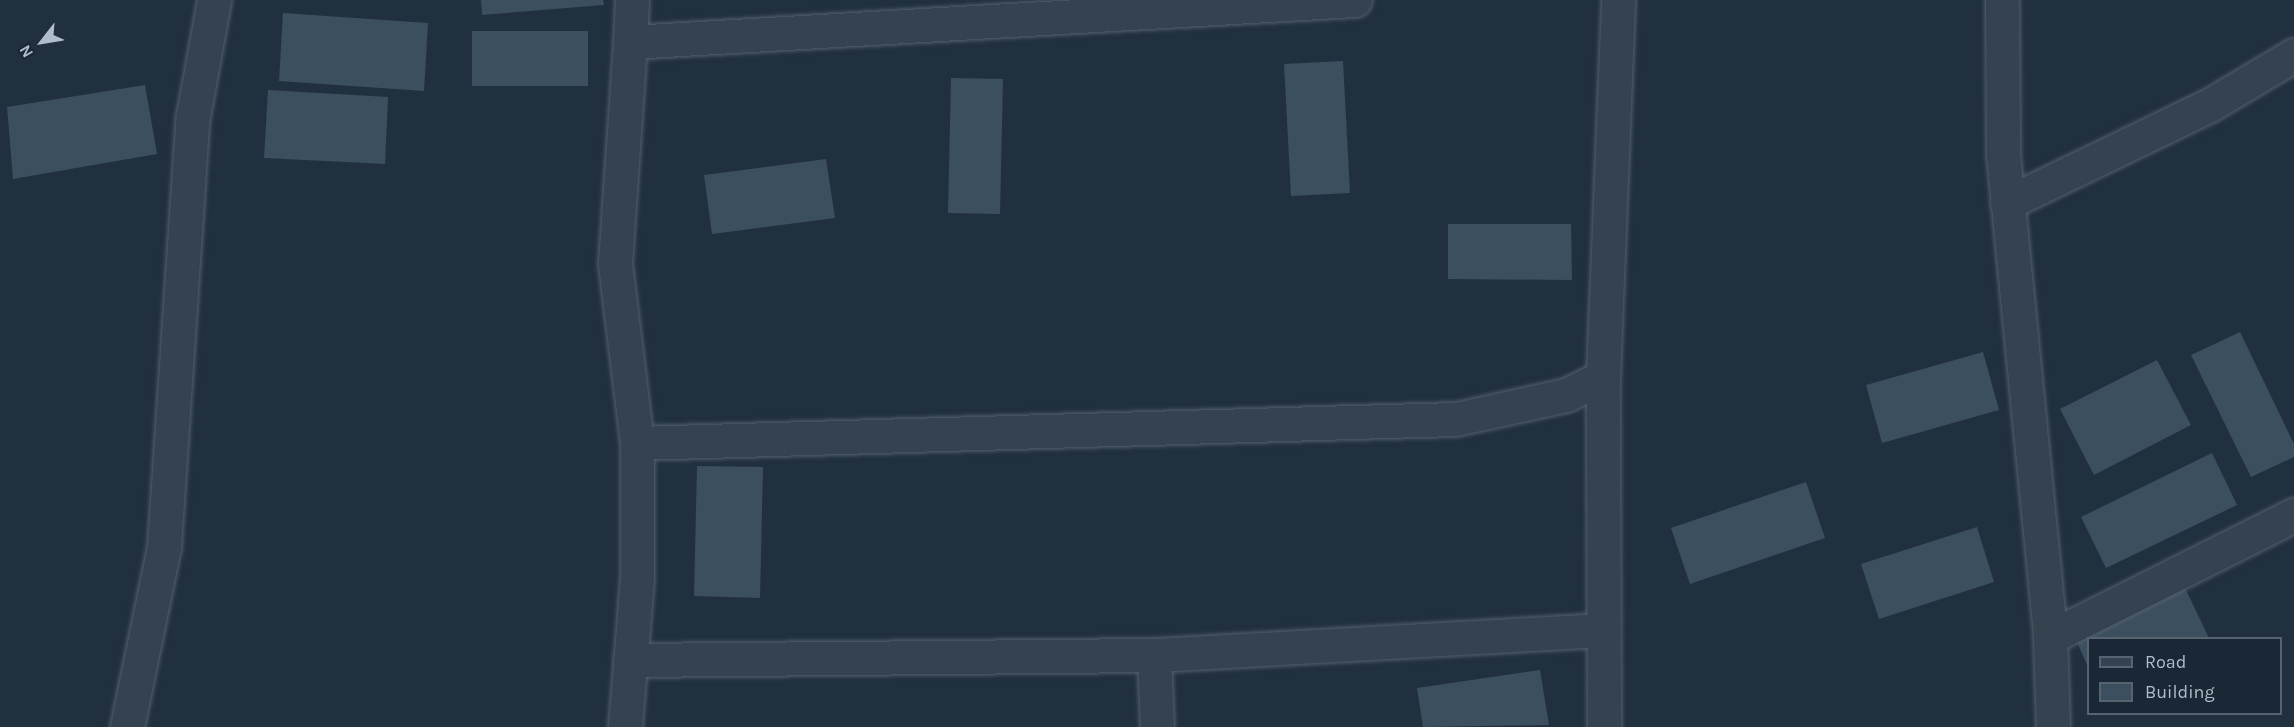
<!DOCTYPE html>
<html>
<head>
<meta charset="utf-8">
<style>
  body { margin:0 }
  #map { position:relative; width:2294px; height:727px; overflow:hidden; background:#21303f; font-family:Karla,sans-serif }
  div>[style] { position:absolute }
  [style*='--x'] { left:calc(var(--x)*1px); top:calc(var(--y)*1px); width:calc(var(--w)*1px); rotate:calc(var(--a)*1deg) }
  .building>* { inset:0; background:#3c4f5f }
  .roads { filter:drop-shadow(0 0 2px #53606d) drop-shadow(0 0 2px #53606d) }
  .minor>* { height:33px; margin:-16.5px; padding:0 16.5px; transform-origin:16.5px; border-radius:16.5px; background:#35424f }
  span { translate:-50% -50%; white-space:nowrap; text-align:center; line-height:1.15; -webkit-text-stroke:4.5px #1a2734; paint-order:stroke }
  .legend { position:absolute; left:2087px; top:637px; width:195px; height:78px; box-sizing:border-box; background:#1a2734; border:2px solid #566370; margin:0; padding:8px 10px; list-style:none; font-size:18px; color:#b1bdca }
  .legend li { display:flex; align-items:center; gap:12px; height:30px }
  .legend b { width:30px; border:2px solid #566370 }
  .north { position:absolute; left:12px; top:12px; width:60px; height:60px; -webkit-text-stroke:4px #1a2734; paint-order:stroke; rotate:239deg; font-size:16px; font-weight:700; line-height:24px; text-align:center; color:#b1bdca }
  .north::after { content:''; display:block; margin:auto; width:21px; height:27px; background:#b1bdca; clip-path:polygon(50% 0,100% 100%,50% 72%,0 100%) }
</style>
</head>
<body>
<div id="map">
  <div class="building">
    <i style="clip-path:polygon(481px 0,603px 0,604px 5px,482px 15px)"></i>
    <i style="clip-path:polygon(283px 13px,428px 23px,424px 91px,279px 81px)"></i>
    <i style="clip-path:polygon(472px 31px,588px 31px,588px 86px,472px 86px)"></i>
    <i style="clip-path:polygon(1343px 61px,1350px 193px,1291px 196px,1284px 64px)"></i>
    <i style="clip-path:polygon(951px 78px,1003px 79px,1000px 214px,948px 213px)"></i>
    <i style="clip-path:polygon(145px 85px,157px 154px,13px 179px,7px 107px)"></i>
    <i style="clip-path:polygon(268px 90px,388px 97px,385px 164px,264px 158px)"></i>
    <i style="clip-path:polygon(826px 159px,835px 218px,712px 234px,704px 175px)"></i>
    <i style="clip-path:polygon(1448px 224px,1571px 224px,1572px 280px,1448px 279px)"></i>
    <i style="clip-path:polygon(2240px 332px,2294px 444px,2294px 457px,2251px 477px,2191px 355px)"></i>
    <i style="clip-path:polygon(1983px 352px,1999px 410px,1882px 443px,1866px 385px)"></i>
    <i style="clip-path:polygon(2157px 360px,2191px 425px,2094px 475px,2060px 409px)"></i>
    <i style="clip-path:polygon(2212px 453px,2237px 505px,2106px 568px,2081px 517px)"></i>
    <i style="clip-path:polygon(697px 466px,763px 467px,760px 598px,694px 596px)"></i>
    <i style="clip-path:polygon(1806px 482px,1825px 538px,1690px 584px,1671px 528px)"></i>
    <i style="clip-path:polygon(1977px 527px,1994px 582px,1879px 619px,1861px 564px)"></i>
    <i style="clip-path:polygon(2185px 588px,2209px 638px,2088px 638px,2088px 667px,2076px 640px)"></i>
    <i style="clip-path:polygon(1540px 670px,1549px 725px,1423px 727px,1417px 688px)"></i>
  </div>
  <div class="roads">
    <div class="minor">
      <i style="--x:2002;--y:0;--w:154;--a:89.6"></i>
      <i style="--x:2003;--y:154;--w:485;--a:84.4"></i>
      <i style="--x:2050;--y:637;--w:90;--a:88.1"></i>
      <i style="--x:630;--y:42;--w:42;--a:-87.3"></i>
      <i style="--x:2007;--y:203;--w:225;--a:-25.8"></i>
      <i style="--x:2210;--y:105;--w:98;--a:-30.8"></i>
      <i style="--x:637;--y:443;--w:819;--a:-1.68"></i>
      <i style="--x:1456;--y:419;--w:113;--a:-12.3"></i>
      <i style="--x:1566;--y:395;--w:41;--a:-25.9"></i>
      <i style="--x:2050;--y:637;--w:273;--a:-26.6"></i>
      <i style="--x:630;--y:660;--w:524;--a:-0.55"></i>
      <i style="--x:127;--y:727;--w:184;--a:-78.4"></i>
      <i style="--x:164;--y:547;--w:432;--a:-86.2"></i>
      <i style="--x:193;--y:116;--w:118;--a:-79.7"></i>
      <i style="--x:625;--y:727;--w:150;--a:-85.4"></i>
      <i style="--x:637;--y:577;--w:134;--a:-90"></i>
      <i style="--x:637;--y:443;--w:181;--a:-97"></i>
      <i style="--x:615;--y:263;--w:222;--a:-86.1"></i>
      <i style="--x:630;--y:42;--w:726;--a:-3.32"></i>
      <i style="--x:1157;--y:727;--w:72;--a:-92.4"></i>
      <i style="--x:1154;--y:655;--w:450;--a:-3.2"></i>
      <i style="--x:1604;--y:727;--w:350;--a:-90.2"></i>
      <i style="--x:1603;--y:377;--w:377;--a:-87.7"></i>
    </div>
  </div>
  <ul class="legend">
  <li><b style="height:8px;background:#35424f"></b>Road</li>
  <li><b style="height:16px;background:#3c4f5f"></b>Building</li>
  </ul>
  <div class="north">N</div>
</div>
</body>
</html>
